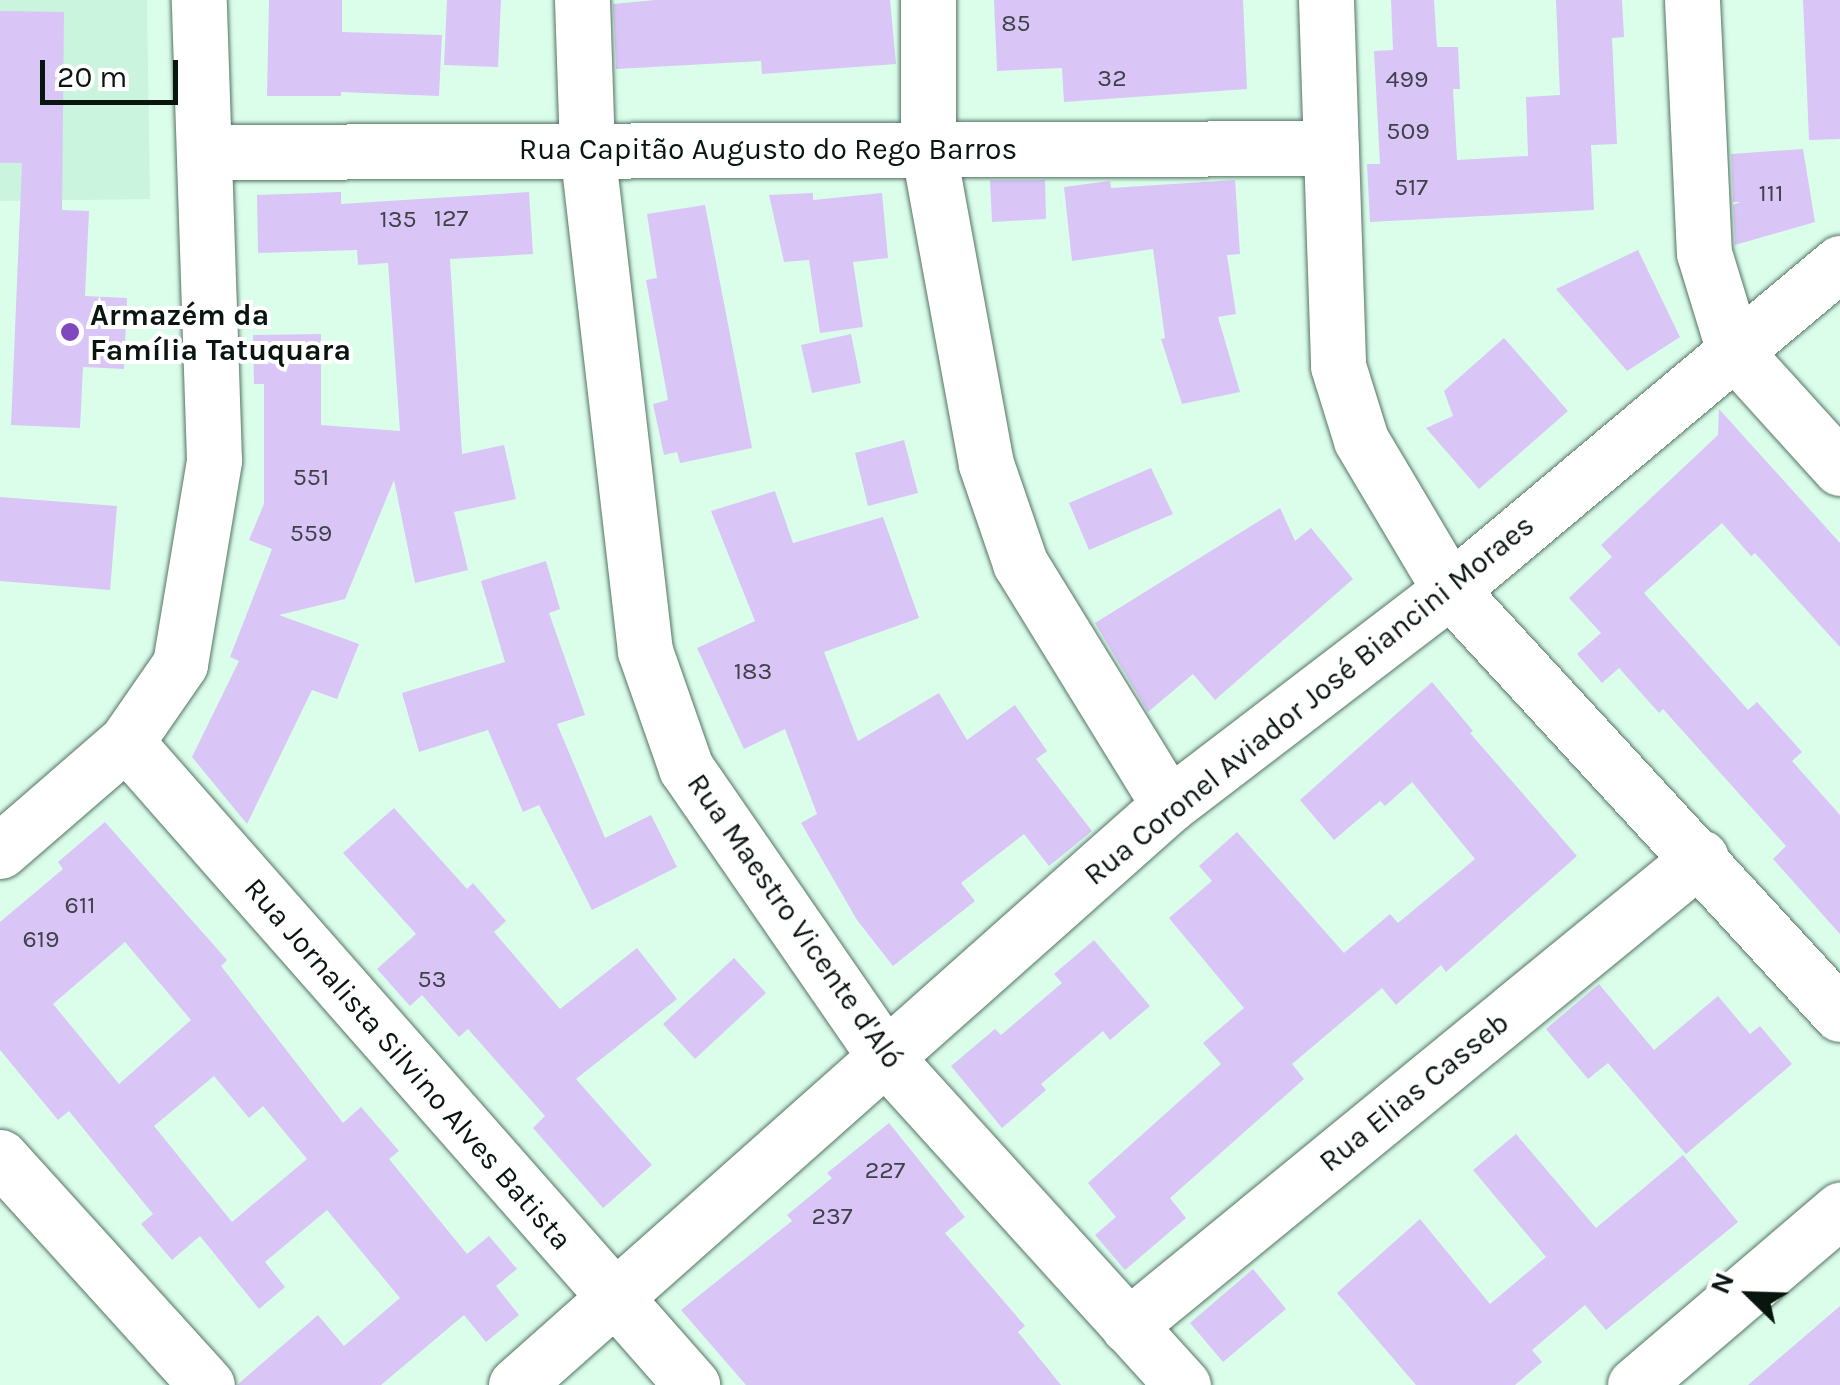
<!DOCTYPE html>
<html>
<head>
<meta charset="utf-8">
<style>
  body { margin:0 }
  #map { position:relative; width:1840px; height:1385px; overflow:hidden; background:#dbfeeb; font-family:Karla,sans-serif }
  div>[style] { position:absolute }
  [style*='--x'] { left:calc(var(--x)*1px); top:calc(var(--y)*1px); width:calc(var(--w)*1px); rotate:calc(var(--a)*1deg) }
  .built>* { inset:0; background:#caf4de }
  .building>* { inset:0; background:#d9c6f6 }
  .roads { filter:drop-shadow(0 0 2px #557364) drop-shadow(0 0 2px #557364) }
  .minor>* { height:55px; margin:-27.5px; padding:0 27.5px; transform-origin:27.5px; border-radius:27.5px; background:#fff }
  .dots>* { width:28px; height:28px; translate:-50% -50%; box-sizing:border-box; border:5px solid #fff; border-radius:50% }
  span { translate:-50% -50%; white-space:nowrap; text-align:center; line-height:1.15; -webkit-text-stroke:8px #fff; paint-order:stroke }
  .number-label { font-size:25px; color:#3d4149 }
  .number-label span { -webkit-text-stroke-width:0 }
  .street-label { font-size:30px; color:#09150f }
  .poi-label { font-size:30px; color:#09150f; font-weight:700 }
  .left { translate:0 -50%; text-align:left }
  .north { position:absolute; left:1700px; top:1245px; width:100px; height:100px; -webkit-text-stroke:8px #fff; paint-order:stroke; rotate:293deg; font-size:28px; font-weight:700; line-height:40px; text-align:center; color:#09150f }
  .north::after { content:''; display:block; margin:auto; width:35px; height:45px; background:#09150f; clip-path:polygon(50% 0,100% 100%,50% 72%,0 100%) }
  .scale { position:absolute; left:40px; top:60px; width:138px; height:45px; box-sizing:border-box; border:5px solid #09150f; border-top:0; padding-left:12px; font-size:30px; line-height:35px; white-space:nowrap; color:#09150f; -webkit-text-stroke:8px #fff; paint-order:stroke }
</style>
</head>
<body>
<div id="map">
  <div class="built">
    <i style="clip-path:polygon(0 0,147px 0,150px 199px,0 201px)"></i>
  </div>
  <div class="building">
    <i style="clip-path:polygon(269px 0,342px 0,342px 32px,442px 35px,439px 96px,341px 92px,341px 96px,267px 96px)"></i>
    <i style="clip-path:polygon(447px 0,501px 0,498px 67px,444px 65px)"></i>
    <i style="clip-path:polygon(655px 0,890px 0,896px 64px,762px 74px,761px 61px,616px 69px,613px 4px)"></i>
    <i style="clip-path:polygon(994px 0,1243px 0,1247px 89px,1064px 102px,1062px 68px,997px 71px)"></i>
    <i style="clip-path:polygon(1391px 0,1434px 0,1437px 47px,1458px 47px,1460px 89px,1453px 89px,1457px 160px,1528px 156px,1526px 97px,1560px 95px,1556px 0,1622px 0,1624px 37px,1612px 38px,1617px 144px,1591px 145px,1594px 210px,1370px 222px,1367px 164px,1380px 164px,1374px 51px,1393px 50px)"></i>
    <i style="clip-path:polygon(1803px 0,1840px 0,1840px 139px,1809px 140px)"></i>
    <i style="clip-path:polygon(0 11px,64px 12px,62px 210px,89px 211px,85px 296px,127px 298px,124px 369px,83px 367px,80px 428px,11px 425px,22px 163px,0 163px)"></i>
    <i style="clip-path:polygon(1803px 149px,1815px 222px,1735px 245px,1733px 205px,1740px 202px,1733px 202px,1731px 154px)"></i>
    <i style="clip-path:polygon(990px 180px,1045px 180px,1046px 219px,992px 222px)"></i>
    <i style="clip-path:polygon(1235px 180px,1240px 254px,1227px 255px,1236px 314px,1218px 317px,1240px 392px,1182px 404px,1161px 339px,1165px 338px,1153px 249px,1072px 261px,1064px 187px,1110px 181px,1111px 188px)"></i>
    <i style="clip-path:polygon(341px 192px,341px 204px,529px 192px,533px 254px,450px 259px,462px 454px,504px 445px,516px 499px,454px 512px,468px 570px,415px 583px,394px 480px,345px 599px,279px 615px,359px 644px,337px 699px,312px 690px,247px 824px,192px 757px,239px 661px,230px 657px,272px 549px,249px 540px,264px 504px,264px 384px,254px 384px,253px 335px,321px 334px,321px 425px,400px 431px,388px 263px,358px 265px,357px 250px,258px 253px,257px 195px)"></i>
    <i style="clip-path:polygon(813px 193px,813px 200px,882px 193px,888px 258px,853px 262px,863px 327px,820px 333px,809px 260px,784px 262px,769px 195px)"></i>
    <i style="clip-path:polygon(705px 205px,752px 448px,680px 463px,677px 452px,664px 455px,653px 404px,668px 400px,646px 280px,657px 278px,647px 214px)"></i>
    <i style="clip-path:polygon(1638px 250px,1680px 337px,1627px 371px,1556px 289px)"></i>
    <i style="clip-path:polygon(851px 334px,861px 383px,812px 393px,801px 345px)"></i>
    <i style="clip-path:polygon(1504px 338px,1568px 411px,1479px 489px,1426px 428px,1453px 416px,1444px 391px)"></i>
    <i style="clip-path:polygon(1719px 409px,1840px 543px,1840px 647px,1755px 553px,1751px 556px,1722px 523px,1644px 593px,1748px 710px,1757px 702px,1802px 752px,1792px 761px,1840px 815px,1840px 934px,1773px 859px,1786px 846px,1663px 709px,1659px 713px,1619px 668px,1602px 683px,1577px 654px,1601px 633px,1569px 598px,1612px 557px,1601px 545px,1718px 435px)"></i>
    <i style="clip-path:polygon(904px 440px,918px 493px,868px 506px,855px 453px)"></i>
    <i style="clip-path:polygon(1151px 468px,1173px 514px,1089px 550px,1069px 503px)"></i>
    <i style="clip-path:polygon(775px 491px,793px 543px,883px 517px,919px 618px,824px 652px,858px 741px,939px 693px,967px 740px,1015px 705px,1047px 751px,1036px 759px,1092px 831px,1049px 866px,1024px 834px,961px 883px,975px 901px,893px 966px,857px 920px,801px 823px,817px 814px,785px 729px,744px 749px,697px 648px,755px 621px,711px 511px)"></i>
    <i style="clip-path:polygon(0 497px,117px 506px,110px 590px,0 581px)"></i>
    <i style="clip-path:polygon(1280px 508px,1295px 541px,1311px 528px,1353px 579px,1215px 700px,1193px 674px,1148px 712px,1095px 623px)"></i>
    <i style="clip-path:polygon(546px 561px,560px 609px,549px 613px,585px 715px,557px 724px,605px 838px,651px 815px,677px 867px,592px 910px,539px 805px,523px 812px,488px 730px,419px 752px,402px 693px,505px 662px,481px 581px)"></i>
    <i style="clip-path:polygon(1432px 682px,1473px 731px,1470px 733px,1577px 856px,1446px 972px,1441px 965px,1396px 1005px,1382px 988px,1292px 1064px,1304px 1079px,1170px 1198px,1186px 1218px,1125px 1270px,1095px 1235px,1116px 1217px,1088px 1183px,1221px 1064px,1203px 1043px,1244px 1008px,1169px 918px,1212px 881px,1199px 866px,1237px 832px,1344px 953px,1390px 914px,1398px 923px,1475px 859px,1412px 782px,1385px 806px,1380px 801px,1334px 840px,1300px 800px)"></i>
    <i style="clip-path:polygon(394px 808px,467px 889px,473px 883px,506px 921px,494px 932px,560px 1009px,637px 948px,677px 999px,576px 1079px,652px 1165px,603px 1208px,533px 1128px,545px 1116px,468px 1029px,459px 1037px,422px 995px,410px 1006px,377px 969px,416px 934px,343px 853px)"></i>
    <i style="clip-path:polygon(evenodd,105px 822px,227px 960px,221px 966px,343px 1123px,361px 1107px,399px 1151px,389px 1159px,467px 1254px,489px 1236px,517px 1269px,496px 1286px,519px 1315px,486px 1342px,464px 1315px,381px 1385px,237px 1385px,318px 1315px,344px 1346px,400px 1298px,327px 1210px,265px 1262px,285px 1287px,259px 1309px,200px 1236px,172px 1260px,141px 1224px,153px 1214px,69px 1111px,58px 1120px,0 1050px,0 922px,63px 869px,58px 862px,105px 822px,125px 942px,191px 1020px,119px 1084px,53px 1004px,125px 942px,105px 822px,214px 1076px,249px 1118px,263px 1106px,307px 1159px,232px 1222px,154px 1126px,214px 1076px)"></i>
    <i style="clip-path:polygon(1094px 940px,1150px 1006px,1110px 1040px,1103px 1031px,1041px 1084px,1046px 1090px,1002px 1128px,951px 1066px,995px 1029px,1001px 1035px,1062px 983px,1054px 974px)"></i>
    <i style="clip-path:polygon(734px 958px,766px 993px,695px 1059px,663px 1024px)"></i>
    <i style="clip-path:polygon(1599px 984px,1654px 1050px,1718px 996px,1750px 1034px,1760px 1026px,1792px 1064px,1686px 1154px,1608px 1063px,1588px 1079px,1546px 1029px)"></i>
    <i style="clip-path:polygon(889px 1123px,965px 1217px,945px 1233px,1025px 1326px,1018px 1332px,1061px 1385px,746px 1385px,681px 1310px,792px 1221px,787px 1215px,832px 1178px,827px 1173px)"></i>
    <i style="clip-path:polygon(1516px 1134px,1596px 1228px,1683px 1155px,1738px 1222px,1606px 1330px,1585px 1305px,1532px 1350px,1542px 1362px,1515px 1385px,1416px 1385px,1337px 1293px,1420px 1219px,1490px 1304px,1546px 1257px,1473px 1170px)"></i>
    <i style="clip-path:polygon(1253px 1269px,1286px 1309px,1223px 1362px,1190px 1323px)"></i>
    <i style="clip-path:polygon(1840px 1306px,1840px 1385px,1748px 1385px)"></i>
  </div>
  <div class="roads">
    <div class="minor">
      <i style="--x:582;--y:0;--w:149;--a:88.1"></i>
      <i style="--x:587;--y:149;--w:505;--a:83.41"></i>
      <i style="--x:645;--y:651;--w:124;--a:70.7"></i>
      <i style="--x:686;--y:768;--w:352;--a:55.4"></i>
      <i style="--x:886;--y:1058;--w:442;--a:47.8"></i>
      <i style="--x:928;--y:0;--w:148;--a:90"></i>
      <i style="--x:928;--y:148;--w:321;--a:79.6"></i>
      <i style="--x:986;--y:464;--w:105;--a:71"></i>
      <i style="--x:1020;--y:563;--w:284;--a:58.4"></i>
      <i style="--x:1326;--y:0;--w:366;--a:88.1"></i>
      <i style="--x:1338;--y:366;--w:77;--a:72.7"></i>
      <i style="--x:1361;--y:440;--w:174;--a:59.3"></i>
      <i style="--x:1450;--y:590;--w:576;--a:47.39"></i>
      <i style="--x:1692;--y:0;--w:253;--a:87.3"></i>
      <i style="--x:1704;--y:253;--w:102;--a:73"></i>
      <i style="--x:1734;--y:351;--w:158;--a:47.8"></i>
      <i style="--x:205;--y:152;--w:1126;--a:-0.2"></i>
      <i style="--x:126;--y:742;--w:857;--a:48.64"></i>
      <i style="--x:0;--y:851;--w:167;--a:-40.9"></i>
      <i style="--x:126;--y:742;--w:95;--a:-55.3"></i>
      <i style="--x:180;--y:664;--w:207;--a:-80.5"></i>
      <i style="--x:214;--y:460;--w:460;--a:-91.9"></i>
      <i style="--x:0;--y:1157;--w:308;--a:47.8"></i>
      <i style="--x:1128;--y:1326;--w:740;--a:-39.3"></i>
      <i style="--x:516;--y:1385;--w:873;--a:-41.61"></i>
      <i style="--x:1169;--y:805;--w:354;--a:-37.4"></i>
      <i style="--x:1450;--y:590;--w:509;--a:-39.98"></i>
      <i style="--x:1635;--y:1385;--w:270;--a:-40.5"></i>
    </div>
  </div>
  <div class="dots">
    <i style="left:70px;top:332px;background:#8147bd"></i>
  </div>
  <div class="number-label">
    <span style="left:1016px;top:23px">85</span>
    <span style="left:1112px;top:78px">32</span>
    <span style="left:1407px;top:79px">499</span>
    <span style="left:1408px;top:131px">509</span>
    <span style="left:1411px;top:187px">517</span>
    <span style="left:1771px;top:193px">111</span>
    <span style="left:451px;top:218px">127</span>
    <span style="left:398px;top:219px">135</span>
    <span style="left:311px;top:477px">551</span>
    <span style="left:311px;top:533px">559</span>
    <span style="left:753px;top:671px">183</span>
    <span style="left:80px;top:905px">611</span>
    <span style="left:41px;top:939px">619</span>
    <span style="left:432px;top:979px">53</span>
    <span style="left:885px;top:1170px">227</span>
    <span style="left:832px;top:1216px">237</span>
  </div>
  <div class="street-label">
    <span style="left:768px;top:149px">Rua Capitão Augusto do Rego Barros</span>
    <span style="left:1309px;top:700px;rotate:-39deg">Rua Coronel Aviador José Biancini Moraes</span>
    <span style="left:795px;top:921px;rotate:55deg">Rua Maestro Vicente d'Aló</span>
    <span style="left:408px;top:1064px;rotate:49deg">Rua Jornalista Silvino Alves Batista</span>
    <span style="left:1414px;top:1092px;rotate:-39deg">Rua Elias Casseb</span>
  </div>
  <div class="poi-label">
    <span class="left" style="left:90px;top:332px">Armazém da<br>Família Tatuquara</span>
  </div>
  <div class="north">N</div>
  <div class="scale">20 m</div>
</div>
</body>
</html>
